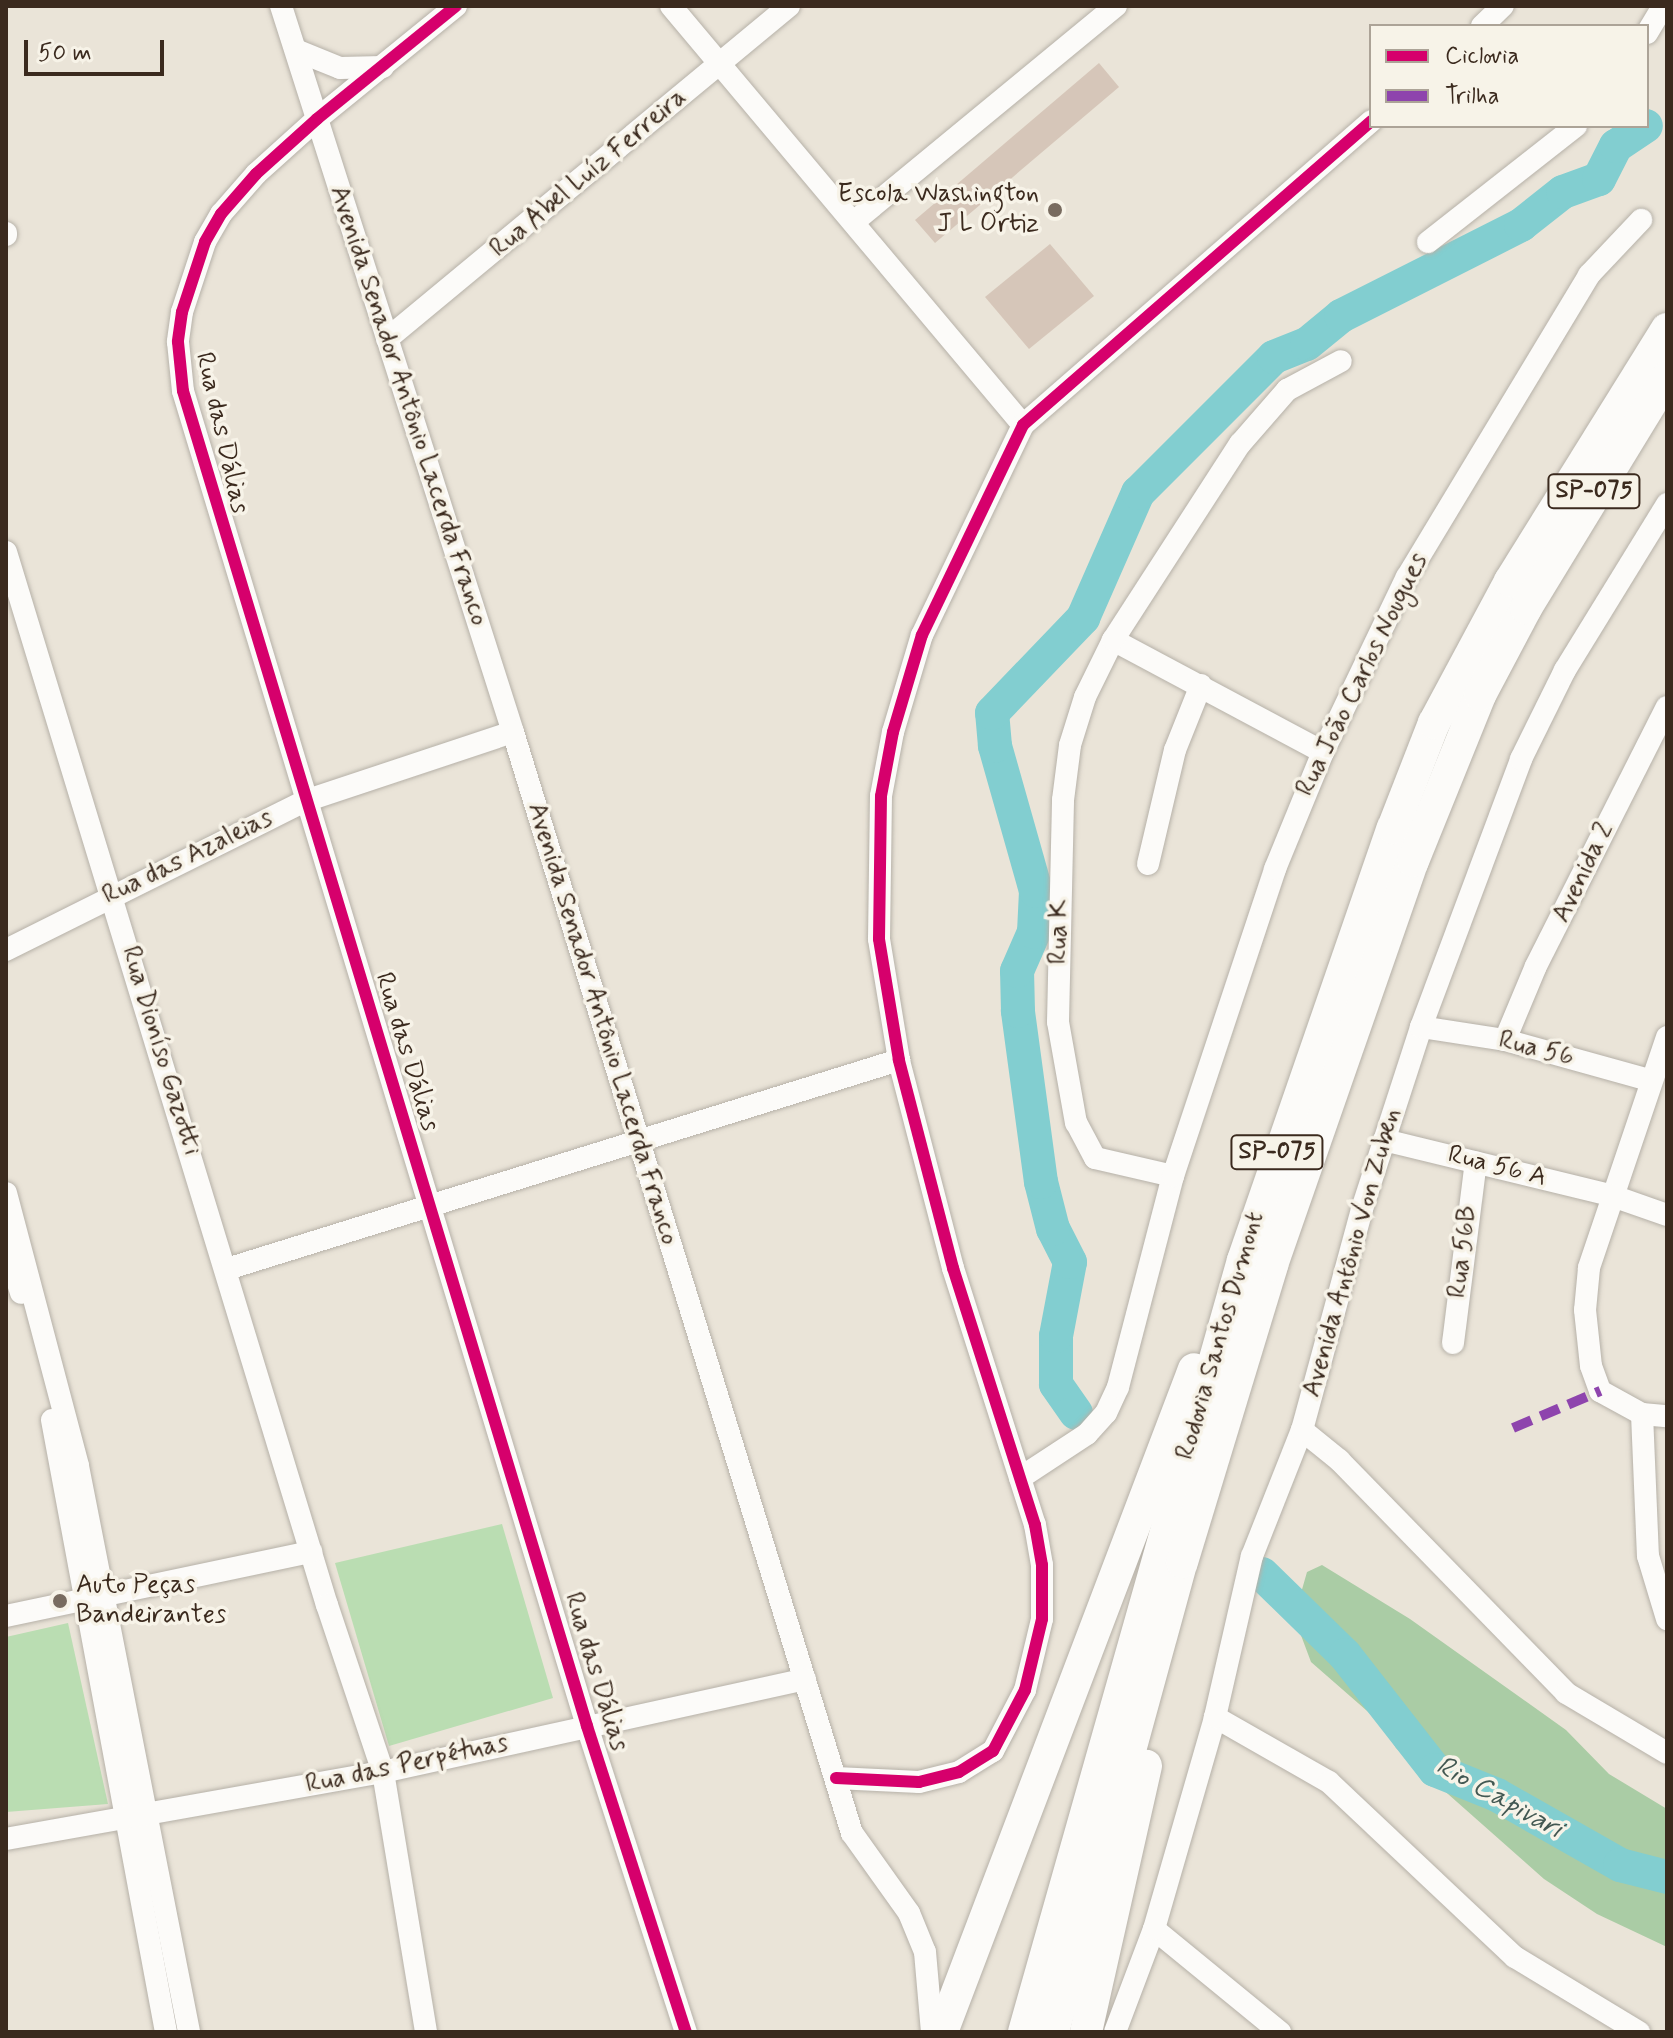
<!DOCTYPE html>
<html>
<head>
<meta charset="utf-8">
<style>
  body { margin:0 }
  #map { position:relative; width:1673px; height:2038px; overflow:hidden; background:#eae4d8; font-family:Mynerve,sans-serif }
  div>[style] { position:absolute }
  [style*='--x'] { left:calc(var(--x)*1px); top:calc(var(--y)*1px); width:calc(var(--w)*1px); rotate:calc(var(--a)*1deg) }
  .green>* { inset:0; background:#baddb2 }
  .forest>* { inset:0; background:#aacca5 }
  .river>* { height:34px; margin:-17px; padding:0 17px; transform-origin:17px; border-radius:17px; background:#82ced0 }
  .building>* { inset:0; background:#d6c6b9 }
  .roads { filter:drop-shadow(0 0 2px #b6b1a8) drop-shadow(0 0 2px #b6b1a8) }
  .minor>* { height:22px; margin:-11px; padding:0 11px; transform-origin:11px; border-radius:11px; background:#fcfbf9 }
  .highway>* { height:32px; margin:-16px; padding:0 16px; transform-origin:16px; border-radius:16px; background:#fcfbf9 }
  .quiet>* { height:10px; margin-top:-5px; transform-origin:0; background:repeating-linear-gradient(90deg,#8e44ad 0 20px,transparent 0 30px) }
  .cycleway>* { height:12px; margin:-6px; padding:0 6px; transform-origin:6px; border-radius:6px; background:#d6006c }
  .dots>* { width:22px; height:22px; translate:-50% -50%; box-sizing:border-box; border:4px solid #f7f3e8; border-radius:50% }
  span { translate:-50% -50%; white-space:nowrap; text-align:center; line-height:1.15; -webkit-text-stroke:7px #f7f3e8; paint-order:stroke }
  .shield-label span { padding:2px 6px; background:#f7f3e8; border:2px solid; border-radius:6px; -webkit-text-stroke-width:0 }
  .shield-label { font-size:24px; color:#3b2a1e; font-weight:700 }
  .street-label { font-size:26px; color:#3b2a1e }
  .poi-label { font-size:26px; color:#3b2a1e }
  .right { translate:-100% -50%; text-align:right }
  .left { translate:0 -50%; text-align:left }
  .water-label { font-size:28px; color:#435852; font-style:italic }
  .frame { position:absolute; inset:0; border:8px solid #3b2a1e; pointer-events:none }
  .legend { position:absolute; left:1369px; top:24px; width:280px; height:104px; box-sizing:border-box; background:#f7f3e8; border:2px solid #aca397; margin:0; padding:10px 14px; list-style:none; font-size:24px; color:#3b2a1e }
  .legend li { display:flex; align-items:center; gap:16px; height:40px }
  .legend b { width:40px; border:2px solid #aca397 }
  .scale { position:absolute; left:24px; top:40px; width:140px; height:36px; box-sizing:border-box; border:4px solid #3b2a1e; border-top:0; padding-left:10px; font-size:24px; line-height:28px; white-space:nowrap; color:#3b2a1e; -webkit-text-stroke:6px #f7f3e8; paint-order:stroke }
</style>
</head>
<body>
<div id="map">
  <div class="green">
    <i style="clip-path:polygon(502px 1524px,553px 1698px,389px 1746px,335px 1563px)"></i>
    <i style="clip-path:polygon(68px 1623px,108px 1804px,6px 1812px,6px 1637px)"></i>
  </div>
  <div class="forest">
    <i style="clip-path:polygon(1322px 1565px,1410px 1619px,1566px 1730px,1609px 1774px,1667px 1809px,1667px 1947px,1597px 1914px,1544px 1879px,1396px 1748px,1382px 1724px,1311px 1662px,1299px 1630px,1299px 1600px,1307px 1572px)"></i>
  </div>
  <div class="river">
    <i style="--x:1076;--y:1413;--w:35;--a:-125"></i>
    <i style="--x:1056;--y:1384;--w:48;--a:-90"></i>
    <i style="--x:1056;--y:1336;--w:75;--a:-79.3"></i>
    <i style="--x:1070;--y:1262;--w:37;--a:-117"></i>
    <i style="--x:1053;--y:1229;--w:49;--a:-104.3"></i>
    <i style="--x:1041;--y:1182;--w:173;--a:-97.7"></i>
    <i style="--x:1018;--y:1011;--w:40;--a:-91.4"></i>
    <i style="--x:1017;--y:971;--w:43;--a:-66.4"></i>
    <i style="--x:1034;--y:932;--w:41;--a:-87.2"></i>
    <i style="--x:1036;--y:891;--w:151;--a:-105.8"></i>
    <i style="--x:995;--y:746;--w:33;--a:-95"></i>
    <i style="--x:992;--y:713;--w:132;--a:-46.2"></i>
    <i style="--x:1083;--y:618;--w:137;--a:-66.3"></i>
    <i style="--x:1138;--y:493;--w:192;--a:-45"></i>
    <i style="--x:1274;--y:357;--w:35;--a:-22"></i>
    <i style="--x:1307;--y:344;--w:44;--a:-39.5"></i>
    <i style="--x:1341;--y:316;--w:202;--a:-26.8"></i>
    <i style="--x:1521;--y:225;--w:53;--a:-38.2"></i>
    <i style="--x:1563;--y:192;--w:38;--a:-20"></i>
    <i style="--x:1599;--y:179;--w:37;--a:-63"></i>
    <i style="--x:1616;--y:146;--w:36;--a:-34"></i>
    <i style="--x:1262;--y:1574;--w:116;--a:44.3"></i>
    <i style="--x:1345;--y:1655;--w:146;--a:52"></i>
    <i style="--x:1435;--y:1770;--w:67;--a:22"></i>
    <i style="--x:1497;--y:1795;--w:142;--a:29.6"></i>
    <i style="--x:1620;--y:1865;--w:49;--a:14.3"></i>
  </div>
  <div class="building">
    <i style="clip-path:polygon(1099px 63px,1119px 87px,935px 243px,915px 220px)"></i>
    <i style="clip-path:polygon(1050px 244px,1094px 296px,1029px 349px,985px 297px)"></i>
  </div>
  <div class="roads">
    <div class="minor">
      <i style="--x:281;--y:6;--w:762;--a:72.28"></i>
      <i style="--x:513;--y:732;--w:1152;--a:72.89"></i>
      <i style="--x:852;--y:1833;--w:98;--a:54.5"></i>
      <i style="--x:909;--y:1913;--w:42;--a:67.7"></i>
      <i style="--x:925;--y:1952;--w:80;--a:85"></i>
      <i style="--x:456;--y:6;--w:179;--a:140.9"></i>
      <i style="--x:317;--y:119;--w:82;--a:138"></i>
      <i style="--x:256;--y:174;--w:53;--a:131.2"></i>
      <i style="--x:221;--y:214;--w:32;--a:120"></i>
      <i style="--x:205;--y:242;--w:74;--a:108.2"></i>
      <i style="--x:182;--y:312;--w:30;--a:98"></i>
      <i style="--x:178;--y:342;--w:49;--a:84.2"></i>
      <i style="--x:183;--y:391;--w:1395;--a:73.16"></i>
      <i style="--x:587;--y:1726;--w:322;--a:72.1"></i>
      <i style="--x:671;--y:6;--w:547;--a:49.97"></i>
      <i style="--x:1482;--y:26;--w:29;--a:-44"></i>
      <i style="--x:1647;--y:33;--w:31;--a:-59"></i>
      <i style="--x:298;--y:51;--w:45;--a:22"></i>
      <i style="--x:340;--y:68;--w:43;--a:-1.3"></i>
      <i style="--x:856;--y:220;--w:337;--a:-39.5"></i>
      <i style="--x:6;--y:233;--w:2;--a:90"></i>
      <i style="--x:1428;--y:242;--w:188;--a:-38.1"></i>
      <i style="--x:387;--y:339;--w:522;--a:-39.64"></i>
      <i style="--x:6;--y:552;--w:1101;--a:73.05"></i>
      <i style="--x:327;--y:1605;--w:176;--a:71.5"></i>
      <i style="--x:383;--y:1772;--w:264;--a:80.6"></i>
      <i style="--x:1113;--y:640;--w:238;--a:28.1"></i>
      <i style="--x:1148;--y:864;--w:117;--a:-76.7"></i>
      <i style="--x:1175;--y:750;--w:70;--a:-68.2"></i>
      <i style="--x:6;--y:950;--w:334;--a:-26.5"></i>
      <i style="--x:305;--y:801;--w:219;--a:-18.4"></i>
      <i style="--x:1421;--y:1027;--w:85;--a:8.8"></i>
      <i style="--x:1505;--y:1040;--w:149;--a:15.5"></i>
      <i style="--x:1667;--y:1037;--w:244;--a:108.7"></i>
      <i style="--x:1589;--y:1268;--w:42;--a:95.4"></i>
      <i style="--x:1585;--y:1310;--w:56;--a:83.9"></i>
      <i style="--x:1591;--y:1366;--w:27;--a:70"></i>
      <i style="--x:1600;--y:1391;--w:48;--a:28.7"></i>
      <i style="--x:1642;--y:1414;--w:25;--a:5"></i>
      <i style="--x:1505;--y:1040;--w:80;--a:-67.3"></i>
      <i style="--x:1536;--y:966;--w:290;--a:-63.2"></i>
      <i style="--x:1384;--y:1140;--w:233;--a:13.7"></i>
      <i style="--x:1610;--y:1195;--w:60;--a:19.3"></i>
      <i style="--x:1173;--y:1176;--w:80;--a:-167"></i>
      <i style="--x:1095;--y:1158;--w:40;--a:-118"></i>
      <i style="--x:1076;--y:1123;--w:103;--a:-100.1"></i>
      <i style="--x:1058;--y:1022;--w:222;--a:-88.7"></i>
      <i style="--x:1063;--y:800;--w:55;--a:-82.7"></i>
      <i style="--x:1070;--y:745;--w:50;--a:-72.6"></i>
      <i style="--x:1085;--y:697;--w:64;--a:-63.8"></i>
      <i style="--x:1113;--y:640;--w:234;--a:-57.1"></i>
      <i style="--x:1240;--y:444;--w:72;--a:-49"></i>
      <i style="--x:1287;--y:390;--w:61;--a:-28.2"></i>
      <i style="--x:6;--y:1193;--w:282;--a:75.2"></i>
      <i style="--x:78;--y:1466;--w:577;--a:78.9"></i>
      <i style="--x:6;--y:1245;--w:50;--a:72.6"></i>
      <i style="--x:227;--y:1269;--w:704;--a:-17.28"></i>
      <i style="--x:1453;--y:1343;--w:182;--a:-82.8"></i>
      <i style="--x:1642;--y:1414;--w:142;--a:87.6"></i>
      <i style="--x:1648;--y:1556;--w:66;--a:73.2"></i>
      <i style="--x:52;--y:1420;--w:623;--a:79.45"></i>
      <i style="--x:1302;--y:1430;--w:48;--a:39"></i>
      <i style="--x:1339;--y:1460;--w:325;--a:45.7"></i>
      <i style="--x:1566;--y:1693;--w:117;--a:30.7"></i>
      <i style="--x:1020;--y:1478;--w:80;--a:-33.3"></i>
      <i style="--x:1087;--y:1434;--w:28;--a:-48"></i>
      <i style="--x:1106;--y:1413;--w:29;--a:-65"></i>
      <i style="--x:1118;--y:1387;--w:218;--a:-75.4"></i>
      <i style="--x:1173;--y:1176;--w:324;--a:-71.6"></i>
      <i style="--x:1275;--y:869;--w:126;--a:-67.7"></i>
      <i style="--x:1323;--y:752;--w:194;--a:-64.4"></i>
      <i style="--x:1407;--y:577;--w:353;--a:-58.9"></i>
      <i style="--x:1589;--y:275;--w:76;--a:-46.6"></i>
      <i style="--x:6;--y:1616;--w:312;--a:-11.9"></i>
      <i style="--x:1215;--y:1717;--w:131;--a:29.7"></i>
      <i style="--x:1329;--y:1782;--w:255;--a:43.3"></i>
      <i style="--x:1515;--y:1957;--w:145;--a:31.2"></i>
      <i style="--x:836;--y:1778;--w:83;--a:2.8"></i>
      <i style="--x:919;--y:1782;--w:41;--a:-14"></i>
      <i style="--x:959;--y:1772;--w:40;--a:-32"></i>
      <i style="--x:993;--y:1751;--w:69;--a:-62.3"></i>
      <i style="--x:1025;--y:1690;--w:73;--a:-76.5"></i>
      <i style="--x:1042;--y:1619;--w:54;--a:-90"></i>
      <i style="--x:1042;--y:1565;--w:41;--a:-99.9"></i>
      <i style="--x:1035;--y:1525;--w:270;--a:-107.7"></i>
      <i style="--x:953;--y:1268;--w:215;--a:-104.6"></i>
      <i style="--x:899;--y:1060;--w:123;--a:-99.4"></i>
      <i style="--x:879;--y:939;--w:143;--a:-89.2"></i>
      <i style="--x:881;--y:796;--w:65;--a:-79.4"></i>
      <i style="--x:893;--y:732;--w:101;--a:-73.4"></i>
      <i style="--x:922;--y:635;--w:233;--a:-64.3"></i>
      <i style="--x:1023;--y:425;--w:462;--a:-41.1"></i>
      <i style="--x:6;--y:1839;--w:383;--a:-10.1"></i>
      <i style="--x:383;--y:1772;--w:432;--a:-12.4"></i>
      <i style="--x:1154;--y:1929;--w:163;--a:39.3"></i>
      <i style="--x:1115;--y:2032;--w:110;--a:-69.3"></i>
      <i style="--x:1154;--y:1929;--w:221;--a:-73.9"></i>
      <i style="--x:1215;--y:1717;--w:165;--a:-77.1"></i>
      <i style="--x:1252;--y:1556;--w:136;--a:-68.4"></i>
      <i style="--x:1302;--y:1430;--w:229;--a:-74.8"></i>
      <i style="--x:1362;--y:1209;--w:191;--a:-72"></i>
      <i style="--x:1421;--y:1027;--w:286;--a:-69.5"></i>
      <i style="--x:1521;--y:759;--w:99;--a:-63.7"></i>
      <i style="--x:1565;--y:670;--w:195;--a:-58.4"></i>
    </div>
    <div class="highway">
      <i style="--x:942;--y:2032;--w:709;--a:-69.19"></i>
      <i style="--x:1024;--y:2032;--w:802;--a:-74.16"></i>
      <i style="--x:1243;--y:1260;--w:457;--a:-70.9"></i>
      <i style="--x:1393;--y:828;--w:113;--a:-68.7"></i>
      <i style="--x:1434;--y:723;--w:161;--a:-61.8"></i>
      <i style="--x:1510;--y:581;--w:297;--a:-58.1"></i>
      <i style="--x:1053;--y:2032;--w:487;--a:-74.7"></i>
      <i style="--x:1182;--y:1562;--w:310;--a:-73.1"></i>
      <i style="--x:1272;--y:1265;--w:428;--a:-70.8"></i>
      <i style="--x:1413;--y:861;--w:179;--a:-68"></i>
      <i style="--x:1480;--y:695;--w:98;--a:-62.1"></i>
      <i style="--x:1526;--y:608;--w:271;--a:-58.6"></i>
      <i style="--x:1086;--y:2032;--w:273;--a:-77.3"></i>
    </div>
  </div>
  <div class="quiet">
    <i style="--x:1513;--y:1428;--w:95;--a:-23"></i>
  </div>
  <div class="cycleway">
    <i style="--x:456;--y:6;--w:179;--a:140.9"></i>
    <i style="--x:317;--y:119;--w:82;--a:138"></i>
    <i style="--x:256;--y:174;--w:53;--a:131.2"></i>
    <i style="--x:221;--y:214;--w:32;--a:120"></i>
    <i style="--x:205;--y:242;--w:74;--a:108.2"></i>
    <i style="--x:182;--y:312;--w:30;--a:98"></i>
    <i style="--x:178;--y:342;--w:49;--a:84.2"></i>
    <i style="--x:183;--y:391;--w:1395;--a:73.16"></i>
    <i style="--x:587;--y:1726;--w:322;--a:72.1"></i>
    <i style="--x:836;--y:1778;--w:83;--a:2.8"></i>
    <i style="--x:919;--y:1782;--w:41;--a:-14"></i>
    <i style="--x:959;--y:1772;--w:40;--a:-32"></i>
    <i style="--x:993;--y:1751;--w:69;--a:-62.3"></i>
    <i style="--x:1025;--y:1690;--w:73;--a:-76.5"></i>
    <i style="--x:1042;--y:1619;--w:54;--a:-90"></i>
    <i style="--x:1042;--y:1565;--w:41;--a:-99.9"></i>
    <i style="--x:1035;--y:1525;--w:270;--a:-107.7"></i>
    <i style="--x:953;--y:1268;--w:215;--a:-104.6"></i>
    <i style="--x:899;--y:1060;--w:123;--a:-99.4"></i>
    <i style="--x:879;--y:939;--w:143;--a:-89.2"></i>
    <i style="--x:881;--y:796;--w:65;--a:-79.4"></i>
    <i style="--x:893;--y:732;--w:101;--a:-73.4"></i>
    <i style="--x:922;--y:635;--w:233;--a:-64.3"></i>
    <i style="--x:1023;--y:425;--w:462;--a:-41.1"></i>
  </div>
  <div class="dots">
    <i style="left:1055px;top:210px;background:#786b5f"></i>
    <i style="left:60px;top:1601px;background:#786b5f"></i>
  </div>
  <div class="shield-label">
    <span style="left:1594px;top:491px">SP-075</span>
    <span style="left:1277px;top:1152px">SP-075</span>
  </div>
  <div class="street-label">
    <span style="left:589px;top:174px;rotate:-40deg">Rua Abel Luíz Ferreira</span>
    <span style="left:408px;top:406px;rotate:72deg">Avenida Senador Antônio Lacerda Franco</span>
    <span style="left:221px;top:433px;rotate:77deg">Rua das Dálias</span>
    <span style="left:1363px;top:675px;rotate:-64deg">Rua João Carlos Nougues</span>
    <span style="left:188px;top:858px;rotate:-26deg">Rua das Azaleias</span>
    <span style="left:1584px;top:873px;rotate:-64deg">Avenida 2</span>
    <span style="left:1060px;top:932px;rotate:-89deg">Rua K</span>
    <span style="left:602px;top:1024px;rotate:73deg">Avenida Senador Antônio Lacerda Franco</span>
    <span style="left:1536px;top:1050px;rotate:14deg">Rua 56</span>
    <span style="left:160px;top:1051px;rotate:73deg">Rua Dioníso Gazotti</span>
    <span style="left:406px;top:1052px;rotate:73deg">Rua das Dálias</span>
    <span style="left:1497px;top:1167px;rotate:14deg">Rua 56 A</span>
    <span style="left:1464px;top:1252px;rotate:-83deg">Rua 56B</span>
    <span style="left:1353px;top:1253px;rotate:-74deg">Avenida Antônio Von Zuben</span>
    <span style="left:1221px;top:1336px;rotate:-74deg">Rodovia Santos Dumont</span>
    <span style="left:595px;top:1672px;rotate:73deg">Rua das Dálias</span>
    <span style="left:407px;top:1765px;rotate:-12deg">Rua das Perpétuas</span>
  </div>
  <div class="poi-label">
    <span class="right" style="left:1039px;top:210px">Escola Washington<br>J L Ortiz</span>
    <span class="left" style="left:76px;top:1601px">Auto Peças<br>Bandeirantes</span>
  </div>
  <div class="water-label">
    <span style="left:1499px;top:1798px;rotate:29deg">Rio Capivari</span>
  </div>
  <div class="frame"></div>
  <ul class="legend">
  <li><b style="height:10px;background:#d6006c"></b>Ciclovia</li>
  <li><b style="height:10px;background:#8e44ad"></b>Trilha</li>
  </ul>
  <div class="scale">50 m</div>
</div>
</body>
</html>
